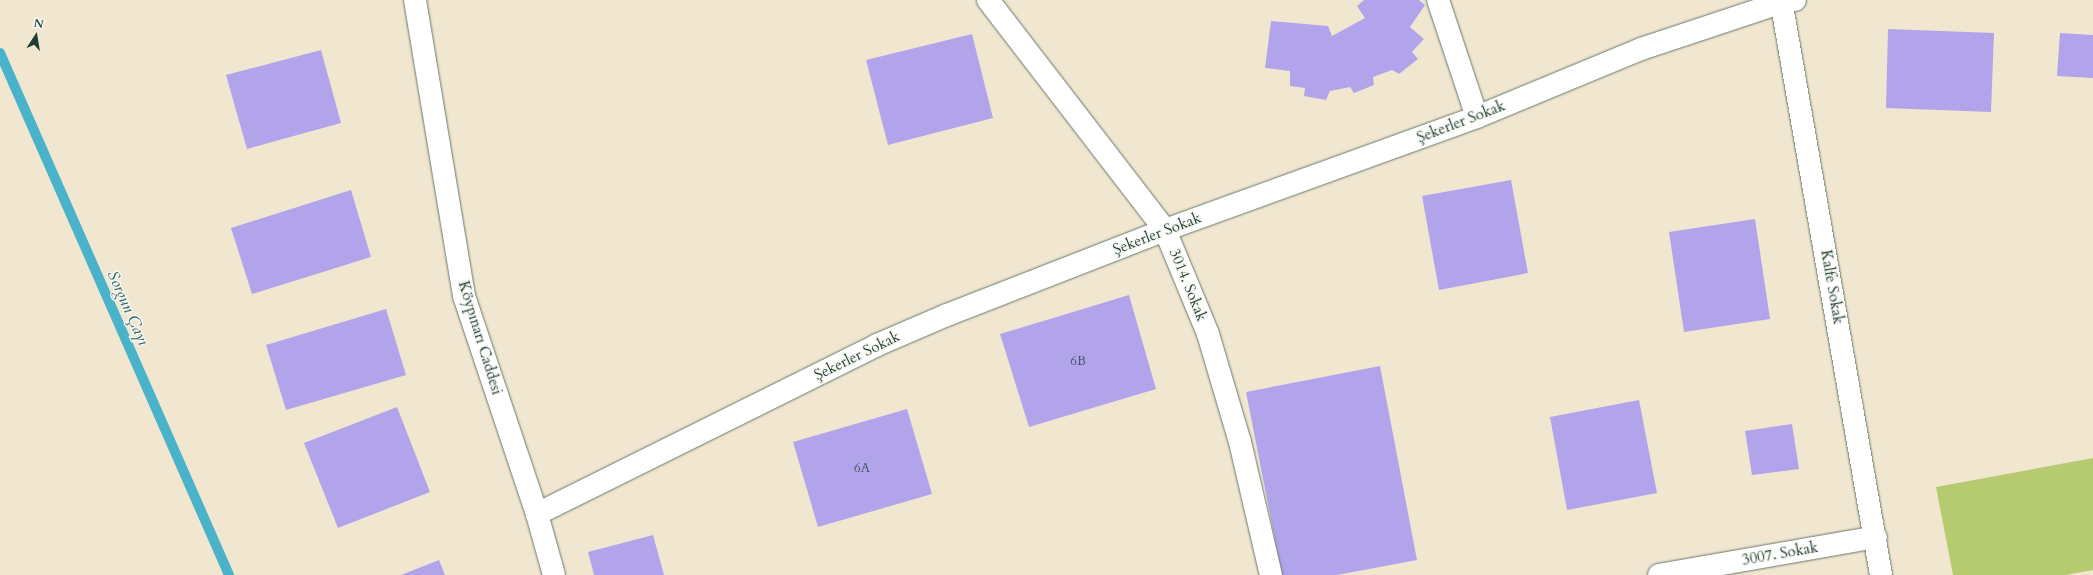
<!DOCTYPE html>
<html>
<head>
<meta charset="utf-8">
<style>
  body { margin:0 }
  #map { position:relative; width:2093px; height:575px; overflow:hidden; background:#f1e7d1; font-family:Cardo,serif }
  div>[style] { position:absolute }
  [style*='--x'] { left:calc(var(--x)*1px); top:calc(var(--y)*1px); width:calc(var(--w)*1px); rotate:calc(var(--a)*1deg) }
  .green>* { inset:0; background:#b6cb6f }
  .stream>* { height:10px; margin:-5px; padding:0 5px; transform-origin:5px; border-radius:5px; background:#4ab2c9 }
  .building>* { inset:0; background:#b2a4eb }
  .roads { filter:drop-shadow(0 0 1px #68786b) drop-shadow(0 0 1px #68786b) }
  .minor>* { height:22px; margin:-11px; padding:0 11px; transform-origin:11px; border-radius:11px; background:#fff }
  .tertiary>* { height:22px; margin:-11px; padding:0 11px; transform-origin:11px; border-radius:11px; background:#fff }
  span { translate:-50% -50%; white-space:nowrap; text-align:center; line-height:1.15; -webkit-text-stroke:3px #f6f6f2; paint-order:stroke }
  .number-label { font-size:13px; color:#445762 }
  .number-label span { -webkit-text-stroke-width:0 }
  .street-label { font-size:15px; color:#1f3d34 }
  .water-label { font-size:16px; color:#2c6061; font-style:italic }
  .north { position:absolute; left:16px; top:16px; width:40px; height:40px; -webkit-text-stroke:3px #f6f6f2; paint-order:stroke; rotate:12deg; font-size:11px; font-weight:700; line-height:16px; text-align:center; color:#1f3d34 }
  .north::after { content:''; display:block; margin:auto; width:14px; height:18px; background:#1f3d34; clip-path:polygon(50% 0,100% 100%,50% 72%,0 100%) }
</style>
</head>
<body>
<div id="map">
  <div class="green">
    <i style="clip-path:polygon(2093px 458px,2093px 570px,2066px 575px,1953px 575px,1936px 487px)"></i>
  </div>
  <div class="stream">
    <i style="--x:0;--y:53;--w:570;--a:66.31"></i>
  </div>
  <div class="building">
    <i style="clip-path:polygon(1364px 0,1419px 0,1425px 5px,1410px 27px,1424px 39px,1412px 52px,1418px 59px,1399px 74px,1392px 70px,1373px 77px,1374px 85px,1354px 93px,1350px 87px,1330px 91px,1326px 100px,1304px 96px,1305px 88px,1290px 86px,1290px 71px,1265px 68px,1271px 21px,1328px 26px,1332px 36px,1365px 18px,1357px 6px)"></i>
    <i style="clip-path:polygon(1888px 29px,1994px 33px,1991px 112px,1886px 108px)"></i>
    <i style="clip-path:polygon(2060px 33px,2093px 35px,2093px 78px,2057px 76px)"></i>
    <i style="clip-path:polygon(972px 34px,993px 118px,888px 145px,866px 60px)"></i>
    <i style="clip-path:polygon(321px 50px,341px 123px,247px 149px,226px 75px)"></i>
    <i style="clip-path:polygon(1511px 180px,1528px 273px,1439px 290px,1422px 196px)"></i>
    <i style="clip-path:polygon(351px 190px,371px 257px,252px 294px,231px 228px)"></i>
    <i style="clip-path:polygon(1755px 219px,1770px 319px,1684px 332px,1669px 232px)"></i>
    <i style="clip-path:polygon(1129px 295px,1156px 389px,1029px 427px,1000px 334px)"></i>
    <i style="clip-path:polygon(386px 309px,406px 375px,286px 410px,266px 345px)"></i>
    <i style="clip-path:polygon(1380px 366px,1417px 560px,1337px 575px,1282px 575px,1246px 392px)"></i>
    <i style="clip-path:polygon(1639px 400px,1657px 493px,1567px 510px,1550px 417px)"></i>
    <i style="clip-path:polygon(397px 407px,430px 492px,338px 528px,304px 443px)"></i>
    <i style="clip-path:polygon(907px 409px,932px 494px,818px 527px,793px 442px)"></i>
    <i style="clip-path:polygon(1792px 424px,1799px 469px,1752px 475px,1745px 431px)"></i>
    <i style="clip-path:polygon(653px 535px,664px 575px,594px 575px,588px 552px)"></i>
    <i style="clip-path:polygon(439px 560px,445px 575px,401px 575px)"></i>
  </div>
  <div class="roads">
    <div class="minor">
      <i style="--x:988;--y:0;--w:290;--a:52.4"></i>
      <i style="--x:1165;--y:230;--w:113;--a:67.5"></i>
      <i style="--x:1208;--y:334;--w:113;--a:73.5"></i>
      <i style="--x:1240;--y:442;--w:137;--a:76.9"></i>
      <i style="--x:1438;--y:0;--w:123;--a:71.6"></i>
      <i style="--x:1781;--y:0;--w:584;--a:80.13"></i>
      <i style="--x:537;--y:514;--w:380;--a:-26.4"></i>
      <i style="--x:877;--y:345;--w:76;--a:-23.2"></i>
      <i style="--x:947;--y:315;--w:234;--a:-21.3"></i>
      <i style="--x:1165;--y:230;--w:332;--a:-19.9"></i>
      <i style="--x:1477;--y:117;--w:178;--a:-22.5"></i>
      <i style="--x:1641;--y:49;--w:149;--a:-18.4"></i>
      <i style="--x:1782;--y:2;--w:13;--a:-9"></i>
      <i style="--x:1659;--y:575;--w:220;--a:-9.9"></i>
    </div>
    <div class="tertiary">
      <i style="--x:415;--y:0;--w:300;--a:80.6"></i>
      <i style="--x:464;--y:296;--w:230;--a:71.5"></i>
      <i style="--x:537;--y:514;--w:63;--a:74.4"></i>
    </div>
  </div>
  <div class="number-label">
    <span style="left:1078px;top:361px">6B</span>
    <span style="left:862px;top:468px">6A</span>
  </div>
  <div class="street-label">
    <span style="left:1461px;top:122px;rotate:-21deg">Şekerler Sokak</span>
    <span style="left:1157px;top:234px;rotate:-21deg">Şekerler Sokak</span>
    <span style="left:1188px;top:285px;rotate:68deg">3014. Sokak</span>
    <span style="left:1832px;top:287px;rotate:80deg">Kalfe Sokak</span>
    <span style="left:480px;top:338px;rotate:73deg">Köypınarı Caddesi</span>
    <span style="left:857px;top:356px;rotate:-26deg">Şekerler Sokak</span>
    <span style="left:1780px;top:554px;rotate:-10deg">3007. Sokak</span>
  </div>
  <div class="water-label">
    <span style="left:128px;top:308px;rotate:66deg">Sorgun Çayı</span>
  </div>
  <div class="north">N</div>
</div>
</body>
</html>
